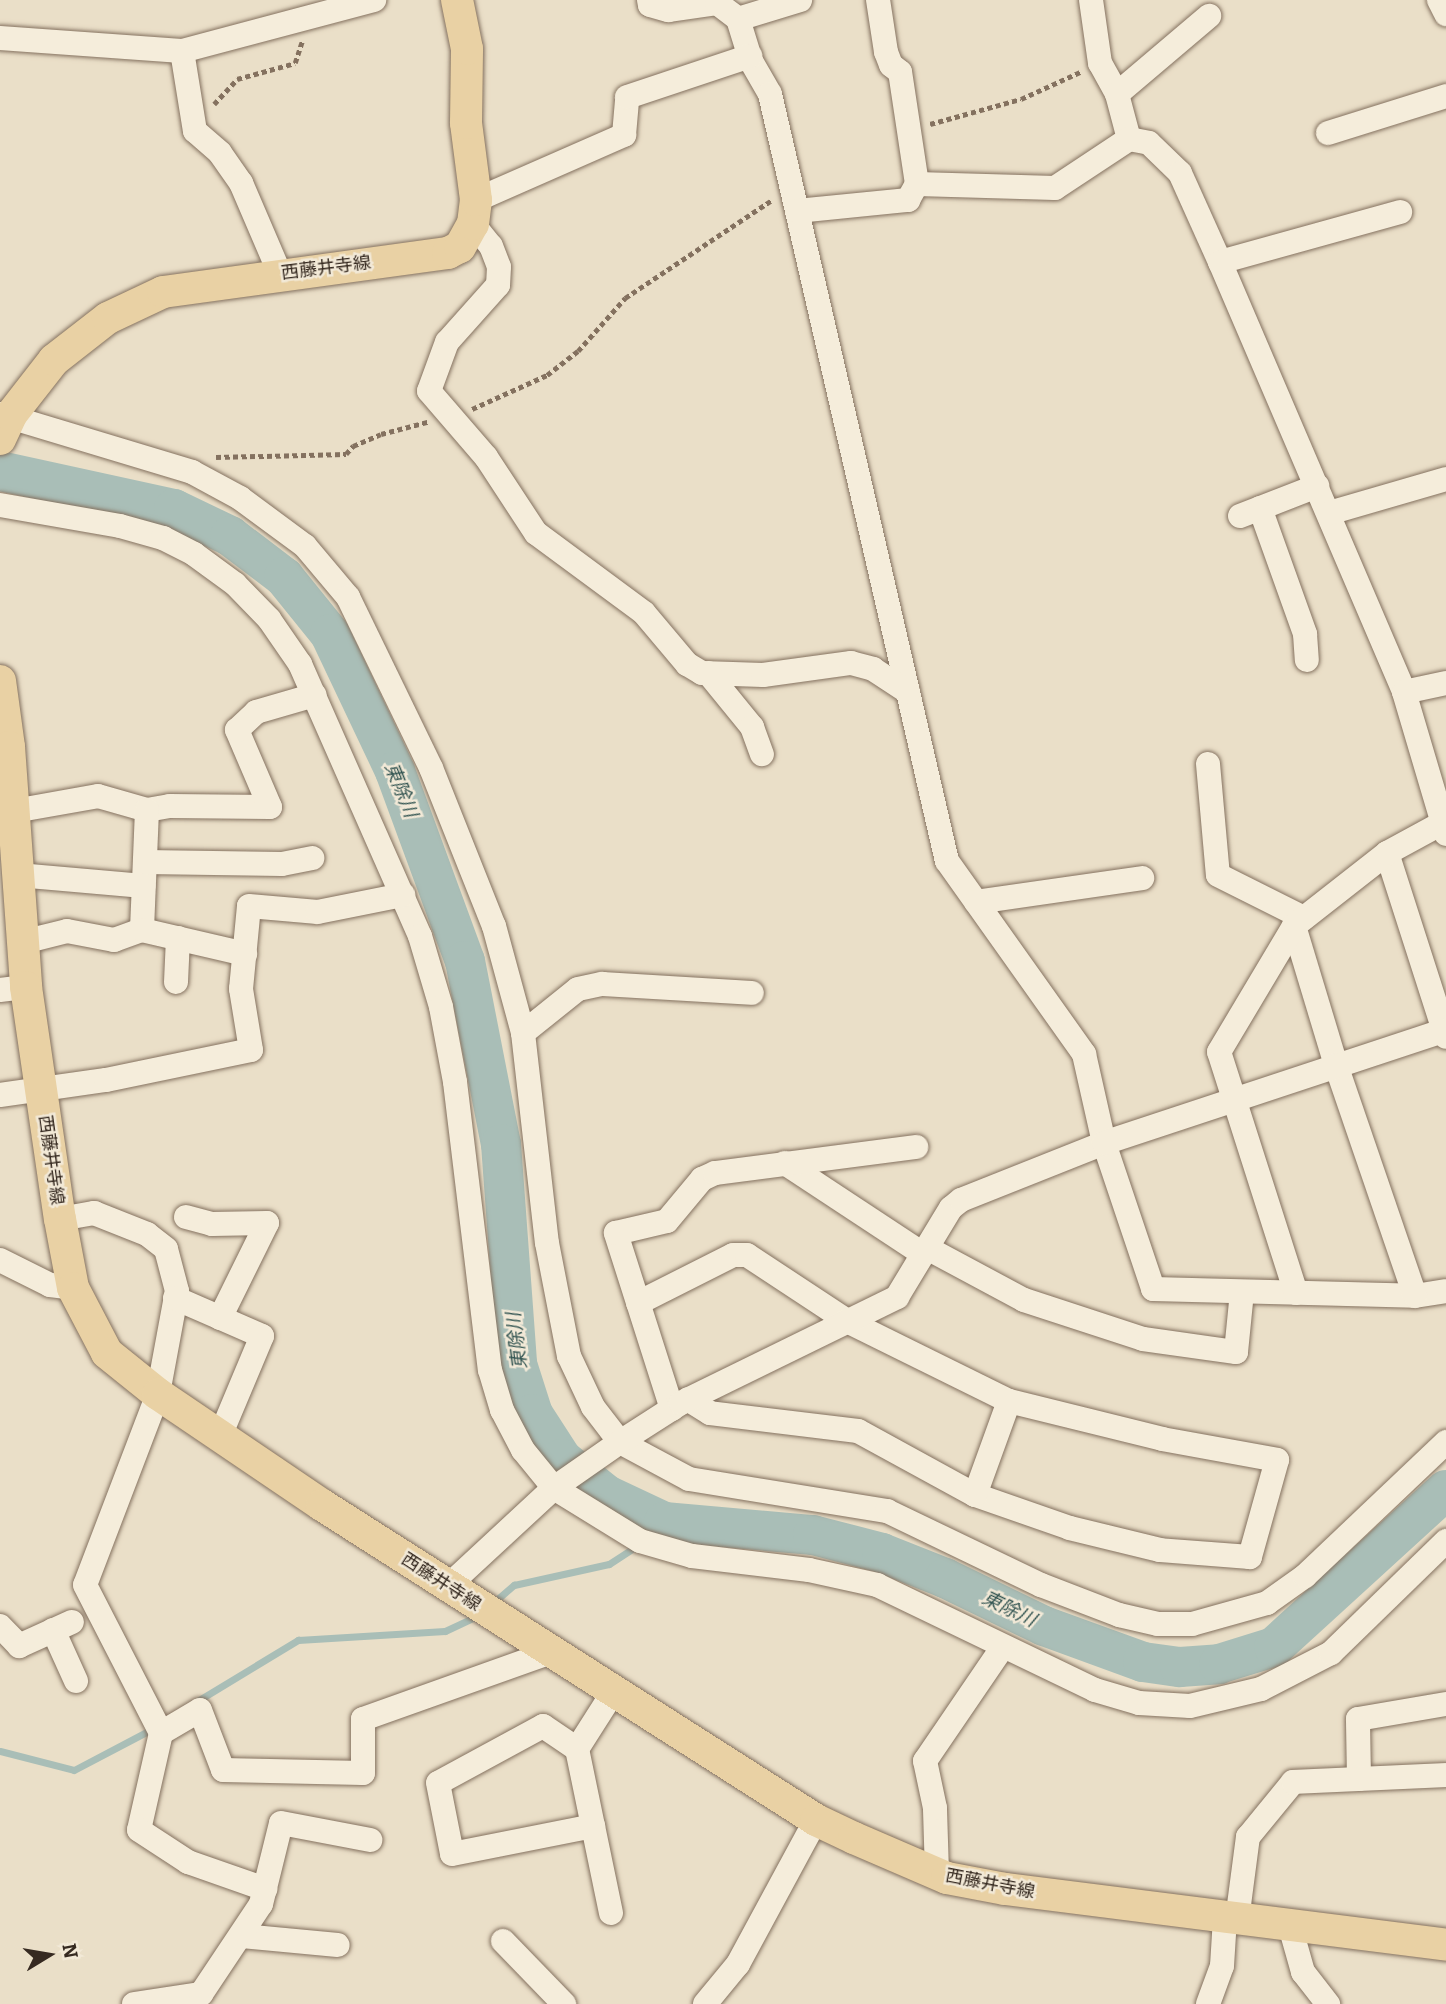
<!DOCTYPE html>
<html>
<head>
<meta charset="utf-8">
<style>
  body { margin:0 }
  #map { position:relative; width:1446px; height:2004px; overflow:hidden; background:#eadfc8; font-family:Bitter,"Noto Sans JP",serif }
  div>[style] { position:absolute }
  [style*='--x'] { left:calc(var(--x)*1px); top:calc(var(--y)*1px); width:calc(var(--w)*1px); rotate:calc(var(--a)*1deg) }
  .stream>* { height:7px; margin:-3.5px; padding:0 3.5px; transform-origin:3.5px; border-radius:3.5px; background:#a9beb7 }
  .river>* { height:40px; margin:-20px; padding:0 20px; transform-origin:20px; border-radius:20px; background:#a9beb7 }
  .path>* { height:4.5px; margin-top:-2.25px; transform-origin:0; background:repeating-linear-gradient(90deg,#84715f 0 5px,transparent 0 8.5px) }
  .roads { filter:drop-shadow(0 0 2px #84715f) drop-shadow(0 0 2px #84715f) }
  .minor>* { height:24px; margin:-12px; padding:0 12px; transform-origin:12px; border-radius:12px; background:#f5eddb }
  .major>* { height:32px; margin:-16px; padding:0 16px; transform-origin:16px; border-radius:16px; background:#e9d1a4 }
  span { translate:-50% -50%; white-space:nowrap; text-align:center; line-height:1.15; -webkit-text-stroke:5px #f2e9d7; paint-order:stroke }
  .street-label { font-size:18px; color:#362a21 }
  .water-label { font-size:19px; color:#325451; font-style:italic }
  .north { position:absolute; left:14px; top:1920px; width:70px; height:70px; -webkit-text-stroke:5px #f2e9d7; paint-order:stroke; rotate:79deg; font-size:19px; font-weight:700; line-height:28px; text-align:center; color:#362a21 }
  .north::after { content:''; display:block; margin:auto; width:24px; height:32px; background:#362a21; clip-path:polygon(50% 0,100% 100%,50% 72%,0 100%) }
</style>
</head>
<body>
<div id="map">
  <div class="stream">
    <i style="--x:647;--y:1537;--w:23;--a:-41"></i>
    <i style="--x:493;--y:1603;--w:28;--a:-41"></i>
    <i style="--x:514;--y:1585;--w:97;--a:-12.5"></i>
    <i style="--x:609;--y:1564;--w:35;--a:-33"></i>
    <i style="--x:194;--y:1703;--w:122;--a:-31.2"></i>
    <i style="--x:298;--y:1640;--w:147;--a:-3.5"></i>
    <i style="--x:445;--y:1631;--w:38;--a:-25"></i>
    <i style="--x:0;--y:1751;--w:76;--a:14.4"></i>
    <i style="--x:74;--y:1770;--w:90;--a:-27.7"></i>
  </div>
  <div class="river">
    <i style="--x:0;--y:471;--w:178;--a:12.3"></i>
    <i style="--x:174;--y:509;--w:62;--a:25.7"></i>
    <i style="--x:230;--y:536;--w:68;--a:37.2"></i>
    <i style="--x:284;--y:577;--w:73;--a:51.1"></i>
    <i style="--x:330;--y:634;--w:152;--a:64.6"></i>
    <i style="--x:395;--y:771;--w:202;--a:69.8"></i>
    <i style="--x:465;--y:961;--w:187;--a:78.9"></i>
    <i style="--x:501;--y:1144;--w:221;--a:85.8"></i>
    <i style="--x:517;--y:1364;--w:52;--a:72.3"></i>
    <i style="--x:533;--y:1414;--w:54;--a:57.2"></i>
    <i style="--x:562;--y:1459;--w:58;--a:38.7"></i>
    <i style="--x:607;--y:1495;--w:63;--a:25.3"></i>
    <i style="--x:664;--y:1522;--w:150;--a:5"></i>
    <i style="--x:813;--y:1535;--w:71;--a:14.6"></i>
    <i style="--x:882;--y:1553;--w:68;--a:21.6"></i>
    <i style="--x:945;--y:1578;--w:110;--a:25.9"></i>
    <i style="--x:1044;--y:1626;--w:105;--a:20"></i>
    <i style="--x:1143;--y:1662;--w:37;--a:8"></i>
    <i style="--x:1180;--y:1667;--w:39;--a:-4"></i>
    <i style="--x:1219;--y:1664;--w:58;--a:-17.2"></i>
    <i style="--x:1274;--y:1647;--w:233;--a:-42.4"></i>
  </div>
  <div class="path">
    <i style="--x:214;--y:104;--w:34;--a:-47"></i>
    <i style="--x:237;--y:79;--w:60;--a:-15.4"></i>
    <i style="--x:295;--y:63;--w:23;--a:-72"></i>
    <i style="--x:930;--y:124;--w:94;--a:-15.4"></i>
    <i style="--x:1021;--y:99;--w:65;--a:-24.6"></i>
    <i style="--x:472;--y:409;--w:82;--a:-24.4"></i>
    <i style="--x:547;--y:375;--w:39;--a:-38"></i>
    <i style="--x:578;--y:351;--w:71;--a:-48.4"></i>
    <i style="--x:625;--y:298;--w:177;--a:-33.7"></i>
    <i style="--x:216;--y:457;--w:130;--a:-1.3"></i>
    <i style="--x:346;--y:454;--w:11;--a:-49"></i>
    <i style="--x:353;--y:446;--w:30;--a:-23"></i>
    <i style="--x:381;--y:434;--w:48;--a:-14.6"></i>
  </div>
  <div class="roads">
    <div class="minor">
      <i style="--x:649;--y:0;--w:5;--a:79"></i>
      <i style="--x:650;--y:5;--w:19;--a:16"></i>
      <i style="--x:668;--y:10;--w:49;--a:-8.1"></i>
      <i style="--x:717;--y:3;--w:26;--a:37"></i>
      <i style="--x:738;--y:19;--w:44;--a:72.8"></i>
      <i style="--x:751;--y:61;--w:38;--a:60"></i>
      <i style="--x:770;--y:94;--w:787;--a:77.01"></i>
      <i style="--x:947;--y:861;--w:237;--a:54.6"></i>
      <i style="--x:1084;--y:1054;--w:91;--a:77.3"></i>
      <i style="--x:1104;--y:1143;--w:154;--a:71.4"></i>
      <i style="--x:1153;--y:1289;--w:262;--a:1.5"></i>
      <i style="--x:1415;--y:1296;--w:31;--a:-9"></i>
      <i style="--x:1091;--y:0;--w:64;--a:81.9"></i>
      <i style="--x:1100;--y:63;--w:35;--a:61"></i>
      <i style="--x:1117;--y:94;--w:47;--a:75.1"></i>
      <i style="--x:1129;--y:139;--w:20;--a:11"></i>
      <i style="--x:1149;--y:143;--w:43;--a:44.1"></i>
      <i style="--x:1180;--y:173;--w:98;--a:65.8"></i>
      <i style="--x:1220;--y:262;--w:468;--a:66.8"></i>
      <i style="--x:1404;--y:692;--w:148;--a:73.5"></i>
      <i style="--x:1439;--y:0;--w:16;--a:63"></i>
      <i style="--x:738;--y:19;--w:65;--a:-17"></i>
      <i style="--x:0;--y:38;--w:182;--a:4.1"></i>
      <i style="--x:182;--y:51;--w:199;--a:-14.9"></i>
      <i style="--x:182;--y:51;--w:81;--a:80.8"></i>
      <i style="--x:195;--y:131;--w:33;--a:41"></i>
      <i style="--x:220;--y:153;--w:37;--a:55"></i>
      <i style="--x:241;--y:183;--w:99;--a:66.8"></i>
      <i style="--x:1117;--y:94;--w:121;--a:-40.3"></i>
      <i style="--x:1328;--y:133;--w:124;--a:-17.4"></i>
      <i style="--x:917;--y:184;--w:138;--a:1.7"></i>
      <i style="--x:1055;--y:188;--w:89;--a:-33.5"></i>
      <i style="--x:476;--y:200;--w:162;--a:-23.7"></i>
      <i style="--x:624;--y:135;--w:38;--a:-85"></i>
      <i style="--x:627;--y:97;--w:130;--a:-18.4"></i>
      <i style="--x:797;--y:211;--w:112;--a:-5.7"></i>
      <i style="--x:908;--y:200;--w:18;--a:-61"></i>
      <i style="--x:917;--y:184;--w:113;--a:-98.6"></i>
      <i style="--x:900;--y:72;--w:11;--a:-142"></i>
      <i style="--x:891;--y:65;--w:14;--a:-111"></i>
      <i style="--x:886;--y:52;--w:53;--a:-98.7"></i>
      <i style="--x:473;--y:224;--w:28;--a:51"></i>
      <i style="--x:491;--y:246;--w:22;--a:69"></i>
      <i style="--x:499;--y:267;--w:18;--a:93"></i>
      <i style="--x:498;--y:285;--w:76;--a:131.8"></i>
      <i style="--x:447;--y:342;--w:52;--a:110.2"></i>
      <i style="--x:429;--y:391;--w:87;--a:49.2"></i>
      <i style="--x:486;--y:457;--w:91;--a:56.7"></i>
      <i style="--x:536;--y:533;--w:134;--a:36.5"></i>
      <i style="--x:644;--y:613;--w:67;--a:49.9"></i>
      <i style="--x:687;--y:664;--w:17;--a:31"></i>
      <i style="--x:702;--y:673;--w:61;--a:1.9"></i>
      <i style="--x:763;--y:675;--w:89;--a:-7.8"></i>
      <i style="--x:851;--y:663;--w:23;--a:15"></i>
      <i style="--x:873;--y:669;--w:42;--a:33.3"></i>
      <i style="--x:1220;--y:262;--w:187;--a:-15.5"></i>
      <i style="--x:0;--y:414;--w:201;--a:16.8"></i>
      <i style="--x:192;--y:472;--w:55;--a:28.4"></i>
      <i style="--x:240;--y:498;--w:81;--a:36.4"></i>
      <i style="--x:305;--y:546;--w:67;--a:49.9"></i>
      <i style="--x:348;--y:597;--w:190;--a:64.1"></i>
      <i style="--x:431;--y:768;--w:170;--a:68.3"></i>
      <i style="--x:494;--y:926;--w:111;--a:74.8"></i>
      <i style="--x:523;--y:1033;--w:211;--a:83.5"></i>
      <i style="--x:547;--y:1243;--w:115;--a:79"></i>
      <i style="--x:569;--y:1356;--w:56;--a:64.8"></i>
      <i style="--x:593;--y:1407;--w:44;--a:52.4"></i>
      <i style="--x:620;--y:1442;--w:78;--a:28.2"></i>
      <i style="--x:689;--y:1479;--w:201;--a:9.2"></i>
      <i style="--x:887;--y:1511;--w:171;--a:25.7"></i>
      <i style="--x:1041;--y:1585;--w:84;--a:21"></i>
      <i style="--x:1119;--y:1615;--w:40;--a:13"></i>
      <i style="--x:1158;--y:1624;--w:34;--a:0"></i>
      <i style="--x:1192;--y:1624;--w:78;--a:-15.6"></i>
      <i style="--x:1267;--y:1603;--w:47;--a:-35.4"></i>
      <i style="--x:1305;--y:1576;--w:195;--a:-43.5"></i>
      <i style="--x:0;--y:505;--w:122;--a:9.9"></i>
      <i style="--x:120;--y:526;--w:45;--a:15.6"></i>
      <i style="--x:163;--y:538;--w:35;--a:27"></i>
      <i style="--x:194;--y:554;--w:51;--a:36.2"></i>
      <i style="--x:235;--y:584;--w:49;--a:45.8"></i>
      <i style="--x:269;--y:619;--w:55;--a:55.4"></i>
      <i style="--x:300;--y:664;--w:297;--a:66.2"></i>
      <i style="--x:420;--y:936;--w:74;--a:73.5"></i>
      <i style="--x:441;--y:1007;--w:76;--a:79.4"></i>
      <i style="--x:455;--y:1082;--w:290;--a:83.1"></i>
      <i style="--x:490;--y:1370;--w:42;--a:73.3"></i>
      <i style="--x:502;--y:1410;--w:45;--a:62.3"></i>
      <i style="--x:523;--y:1450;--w:49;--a:50.8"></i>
      <i style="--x:554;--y:1488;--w:101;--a:31.6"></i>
      <i style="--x:640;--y:1541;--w:54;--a:16.1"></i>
      <i style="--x:692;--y:1556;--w:118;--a:6.8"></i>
      <i style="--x:809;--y:1570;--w:70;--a:12.4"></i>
      <i style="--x:877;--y:1585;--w:242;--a:25.7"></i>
      <i style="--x:1095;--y:1690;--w:46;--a:16.5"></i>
      <i style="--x:1139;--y:1703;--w:51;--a:3.4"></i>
      <i style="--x:1190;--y:1706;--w:73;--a:-13.5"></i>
      <i style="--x:1261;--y:1689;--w:79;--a:-27.2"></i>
      <i style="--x:1331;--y:1653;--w:161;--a:-44.2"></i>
      <i style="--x:1260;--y:508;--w:134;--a:70.3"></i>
      <i style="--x:1305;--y:634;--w:26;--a:86"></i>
      <i style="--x:1329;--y:513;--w:122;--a:-16.2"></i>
      <i style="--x:1240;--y:516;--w:83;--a:-21.3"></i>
      <i style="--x:708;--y:673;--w:70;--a:50.8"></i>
      <i style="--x:752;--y:727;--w:29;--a:70"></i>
      <i style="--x:1404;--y:692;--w:43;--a:-12.1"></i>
      <i style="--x:1208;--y:764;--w:111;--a:84.9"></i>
      <i style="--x:1218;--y:875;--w:96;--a:26.6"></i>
      <i style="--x:147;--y:810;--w:23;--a:-10"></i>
      <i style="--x:170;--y:806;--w:100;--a:0.6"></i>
      <i style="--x:270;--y:807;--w:84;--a:-113.2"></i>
      <i style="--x:237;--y:730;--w:26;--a:-43"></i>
      <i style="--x:256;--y:712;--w:61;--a:-16.1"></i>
      <i style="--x:14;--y:811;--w:85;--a:-10.1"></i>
      <i style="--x:98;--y:796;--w:51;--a:15.9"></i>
      <i style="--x:147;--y:810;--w:120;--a:92.4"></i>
      <i style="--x:1387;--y:853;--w:193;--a:72.2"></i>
      <i style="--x:145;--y:862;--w:137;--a:0.8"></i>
      <i style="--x:282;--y:864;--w:31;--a:-11"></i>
      <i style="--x:18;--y:875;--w:126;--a:5"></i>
      <i style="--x:976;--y:902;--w:168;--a:-8.2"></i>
      <i style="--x:1294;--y:926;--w:145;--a:73.2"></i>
      <i style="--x:1336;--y:1065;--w:244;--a:71.1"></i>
      <i style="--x:23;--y:942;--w:45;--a:-14"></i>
      <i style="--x:67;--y:931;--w:48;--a:10.8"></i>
      <i style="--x:114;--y:940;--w:30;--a:-20"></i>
      <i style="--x:142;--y:930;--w:106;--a:13.1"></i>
      <i style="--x:176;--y:982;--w:44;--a:-87.4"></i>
      <i style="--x:0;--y:990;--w:26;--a:-7"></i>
      <i style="--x:523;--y:1033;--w:70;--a:-38.7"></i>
      <i style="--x:578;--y:989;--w:25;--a:-12"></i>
      <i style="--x:602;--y:984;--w:150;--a:3.4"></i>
      <i style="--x:0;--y:1095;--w:107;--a:-8.1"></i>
      <i style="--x:106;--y:1080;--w:148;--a:-11.7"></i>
      <i style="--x:251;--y:1050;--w:62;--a:-99.3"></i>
      <i style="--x:241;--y:989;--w:83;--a:-84.5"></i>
      <i style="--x:249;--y:906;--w:69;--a:5"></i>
      <i style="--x:318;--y:912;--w:87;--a:-11.3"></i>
      <i style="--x:785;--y:1163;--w:165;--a:33.4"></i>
      <i style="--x:186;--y:1217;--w:27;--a:15"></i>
      <i style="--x:212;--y:1224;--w:55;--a:-1"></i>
      <i style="--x:267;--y:1223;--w:106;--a:116.3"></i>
      <i style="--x:60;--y:1219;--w:35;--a:-10"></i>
      <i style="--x:94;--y:1213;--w:57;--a:21.6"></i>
      <i style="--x:147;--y:1234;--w:24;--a:38"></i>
      <i style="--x:166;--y:1249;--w:43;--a:75.3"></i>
      <i style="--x:177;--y:1291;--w:105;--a:100.5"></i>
      <i style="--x:158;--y:1394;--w:204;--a:110.9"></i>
      <i style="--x:85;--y:1585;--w:166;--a:62.8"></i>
      <i style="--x:161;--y:1733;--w:99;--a:102.8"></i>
      <i style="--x:139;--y:1830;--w:59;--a:33.1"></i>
      <i style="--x:188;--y:1862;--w:82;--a:19.3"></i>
      <i style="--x:927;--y:1248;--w:110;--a:28.2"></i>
      <i style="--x:1024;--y:1300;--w:125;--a:18.1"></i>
      <i style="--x:1143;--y:1339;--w:94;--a:8"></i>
      <i style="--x:1236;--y:1352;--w:60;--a:-84.3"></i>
      <i style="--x:0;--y:1260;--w:56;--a:26.6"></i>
      <i style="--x:50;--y:1285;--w:23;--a:7"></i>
      <i style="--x:1296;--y:1293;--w:253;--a:-107.7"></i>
      <i style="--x:1219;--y:1052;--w:147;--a:-59.2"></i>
      <i style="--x:1294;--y:926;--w:118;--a:-38.1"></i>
      <i style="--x:1387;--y:853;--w:67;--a:-28.5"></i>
      <i style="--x:175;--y:1298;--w:95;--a:23.6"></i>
      <i style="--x:262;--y:1336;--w:108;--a:112.8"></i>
      <i style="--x:638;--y:1303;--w:106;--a:-26.8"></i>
      <i style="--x:733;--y:1255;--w:14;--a:0"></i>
      <i style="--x:747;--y:1255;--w:120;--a:33.4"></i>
      <i style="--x:847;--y:1321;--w:181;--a:26.3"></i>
      <i style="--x:1009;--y:1401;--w:158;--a:13.9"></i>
      <i style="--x:1162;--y:1439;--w:117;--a:10.3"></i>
      <i style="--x:1277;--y:1460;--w:101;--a:105.6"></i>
      <i style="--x:1250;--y:1557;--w:90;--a:-175.6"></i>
      <i style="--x:1160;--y:1550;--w:93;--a:-166.3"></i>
      <i style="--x:1070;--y:1528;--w:101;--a:-160.8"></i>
      <i style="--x:975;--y:1495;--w:133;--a:-151.3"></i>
      <i style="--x:858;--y:1431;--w:149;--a:-173.1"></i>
      <i style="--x:710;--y:1413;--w:26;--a:-148"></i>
      <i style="--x:672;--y:1409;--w:185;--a:-107.7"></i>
      <i style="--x:616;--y:1233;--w:52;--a:-13.2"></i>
      <i style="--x:667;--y:1221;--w:55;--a:-50.2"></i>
      <i style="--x:702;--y:1179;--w:14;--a:-25"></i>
      <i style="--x:715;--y:1173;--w:203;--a:-7.4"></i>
      <i style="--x:975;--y:1495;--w:100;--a:-70.1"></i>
      <i style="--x:448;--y:1586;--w:144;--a:-42.8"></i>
      <i style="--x:554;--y:1488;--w:80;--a:-34.9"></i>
      <i style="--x:620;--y:1442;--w:72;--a:-32.6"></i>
      <i style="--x:681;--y:1403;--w:241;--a:-26.1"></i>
      <i style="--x:897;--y:1297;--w:104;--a:-58.8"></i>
      <i style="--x:951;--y:1208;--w:13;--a:-39"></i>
      <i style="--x:961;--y:1200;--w:154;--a:-21.7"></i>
      <i style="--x:1104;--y:1143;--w:360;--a:-18.3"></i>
      <i style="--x:0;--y:1626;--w:28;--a:46"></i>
      <i style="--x:19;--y:1646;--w:58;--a:-24.4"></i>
      <i style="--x:53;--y:1630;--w:56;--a:65.7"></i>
      <i style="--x:161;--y:1733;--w:45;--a:-30.5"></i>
      <i style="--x:200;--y:1710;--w:64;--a:69"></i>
      <i style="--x:223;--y:1770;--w:140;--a:1.2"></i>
      <i style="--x:363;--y:1773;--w:54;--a:-90"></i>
      <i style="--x:363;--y:1719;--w:200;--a:-19.6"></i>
      <i style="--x:577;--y:1749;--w:41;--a:-145.9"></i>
      <i style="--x:543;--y:1726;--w:119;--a:151.5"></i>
      <i style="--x:438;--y:1783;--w:72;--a:78.8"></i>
      <i style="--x:452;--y:1854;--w:144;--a:-11.2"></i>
      <i style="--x:1359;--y:1779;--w:60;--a:-91"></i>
      <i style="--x:1358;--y:1719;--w:89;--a:-9.7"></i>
      <i style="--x:937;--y:1873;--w:65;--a:-91.8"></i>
      <i style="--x:935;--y:1808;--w:48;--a:-102"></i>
      <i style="--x:925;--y:1761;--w:137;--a:-55.7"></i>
      <i style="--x:611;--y:1913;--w:167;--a:-101.7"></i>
      <i style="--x:577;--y:1749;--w:69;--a:-57.5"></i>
      <i style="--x:1237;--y:1920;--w:84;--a:-82.5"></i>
      <i style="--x:1248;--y:1837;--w:71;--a:-50.7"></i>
      <i style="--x:1293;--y:1782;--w:153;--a:-2.6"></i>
      <i style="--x:1290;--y:1926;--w:48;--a:74.2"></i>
      <i style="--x:1303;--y:1972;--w:41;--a:52"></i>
      <i style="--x:242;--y:1936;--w:96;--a:5.4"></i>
      <i style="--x:503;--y:1941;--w:88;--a:45.9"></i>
      <i style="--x:134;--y:2004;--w:68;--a:-8.5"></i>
      <i style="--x:201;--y:1994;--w:108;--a:-56.3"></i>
      <i style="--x:261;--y:1904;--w:83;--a:-76.1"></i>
      <i style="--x:281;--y:1823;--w:91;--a:10.8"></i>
      <i style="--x:705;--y:2004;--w:52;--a:-50.5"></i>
      <i style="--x:738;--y:1964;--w:164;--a:-61.6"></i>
      <i style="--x:1208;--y:2004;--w:40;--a:-69.8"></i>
      <i style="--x:1222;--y:1966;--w:48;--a:-86.4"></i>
    </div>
    <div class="major">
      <i style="--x:0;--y:439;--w:26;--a:-65"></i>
      <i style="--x:11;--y:415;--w:70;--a:-52"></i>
      <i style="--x:54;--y:360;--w:68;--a:-37.9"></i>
      <i style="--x:108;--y:318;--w:61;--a:-25.3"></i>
      <i style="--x:163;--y:292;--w:288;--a:-7.8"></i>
      <i style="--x:448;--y:253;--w:13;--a:-27"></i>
      <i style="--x:460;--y:247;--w:26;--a:-61"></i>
      <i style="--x:473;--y:224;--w:24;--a:-83"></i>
      <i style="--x:476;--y:200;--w:78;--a:-97.4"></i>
      <i style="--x:466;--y:123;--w:74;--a:-89.2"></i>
      <i style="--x:467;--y:49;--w:50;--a:-101.5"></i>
      <i style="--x:0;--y:681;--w:67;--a:82.2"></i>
      <i style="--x:9;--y:747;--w:241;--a:85.9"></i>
      <i style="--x:26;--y:987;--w:234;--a:81.7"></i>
      <i style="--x:60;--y:1219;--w:70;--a:79.3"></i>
      <i style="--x:73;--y:1288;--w:73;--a:62.4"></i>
      <i style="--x:107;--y:1353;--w:65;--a:38.8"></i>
      <i style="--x:158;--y:1394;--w:198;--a:34.1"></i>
      <i style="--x:322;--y:1505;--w:586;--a:32.52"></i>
      <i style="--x:816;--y:1820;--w:42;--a:25.3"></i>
      <i style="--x:854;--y:1838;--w:101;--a:23.3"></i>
      <i style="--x:947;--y:1878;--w:59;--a:10.7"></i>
      <i style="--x:1005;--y:1889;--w:445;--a:7.2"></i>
    </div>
  </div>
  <div class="street-label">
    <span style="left:326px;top:268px;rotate:-7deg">西藤井寺線</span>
    <span style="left:51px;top:1160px;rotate:82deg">西藤井寺線</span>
    <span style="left:441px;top:1582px;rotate:33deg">西藤井寺線</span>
    <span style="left:990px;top:1884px;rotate:11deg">西藤井寺線</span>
  </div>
  <div class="water-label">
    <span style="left:401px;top:790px;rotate:68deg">東除川</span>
    <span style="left:517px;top:1341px;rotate:-97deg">東除川</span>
    <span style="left:1009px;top:1609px;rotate:26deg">東除川</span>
  </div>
  <div class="north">N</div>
</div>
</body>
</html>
